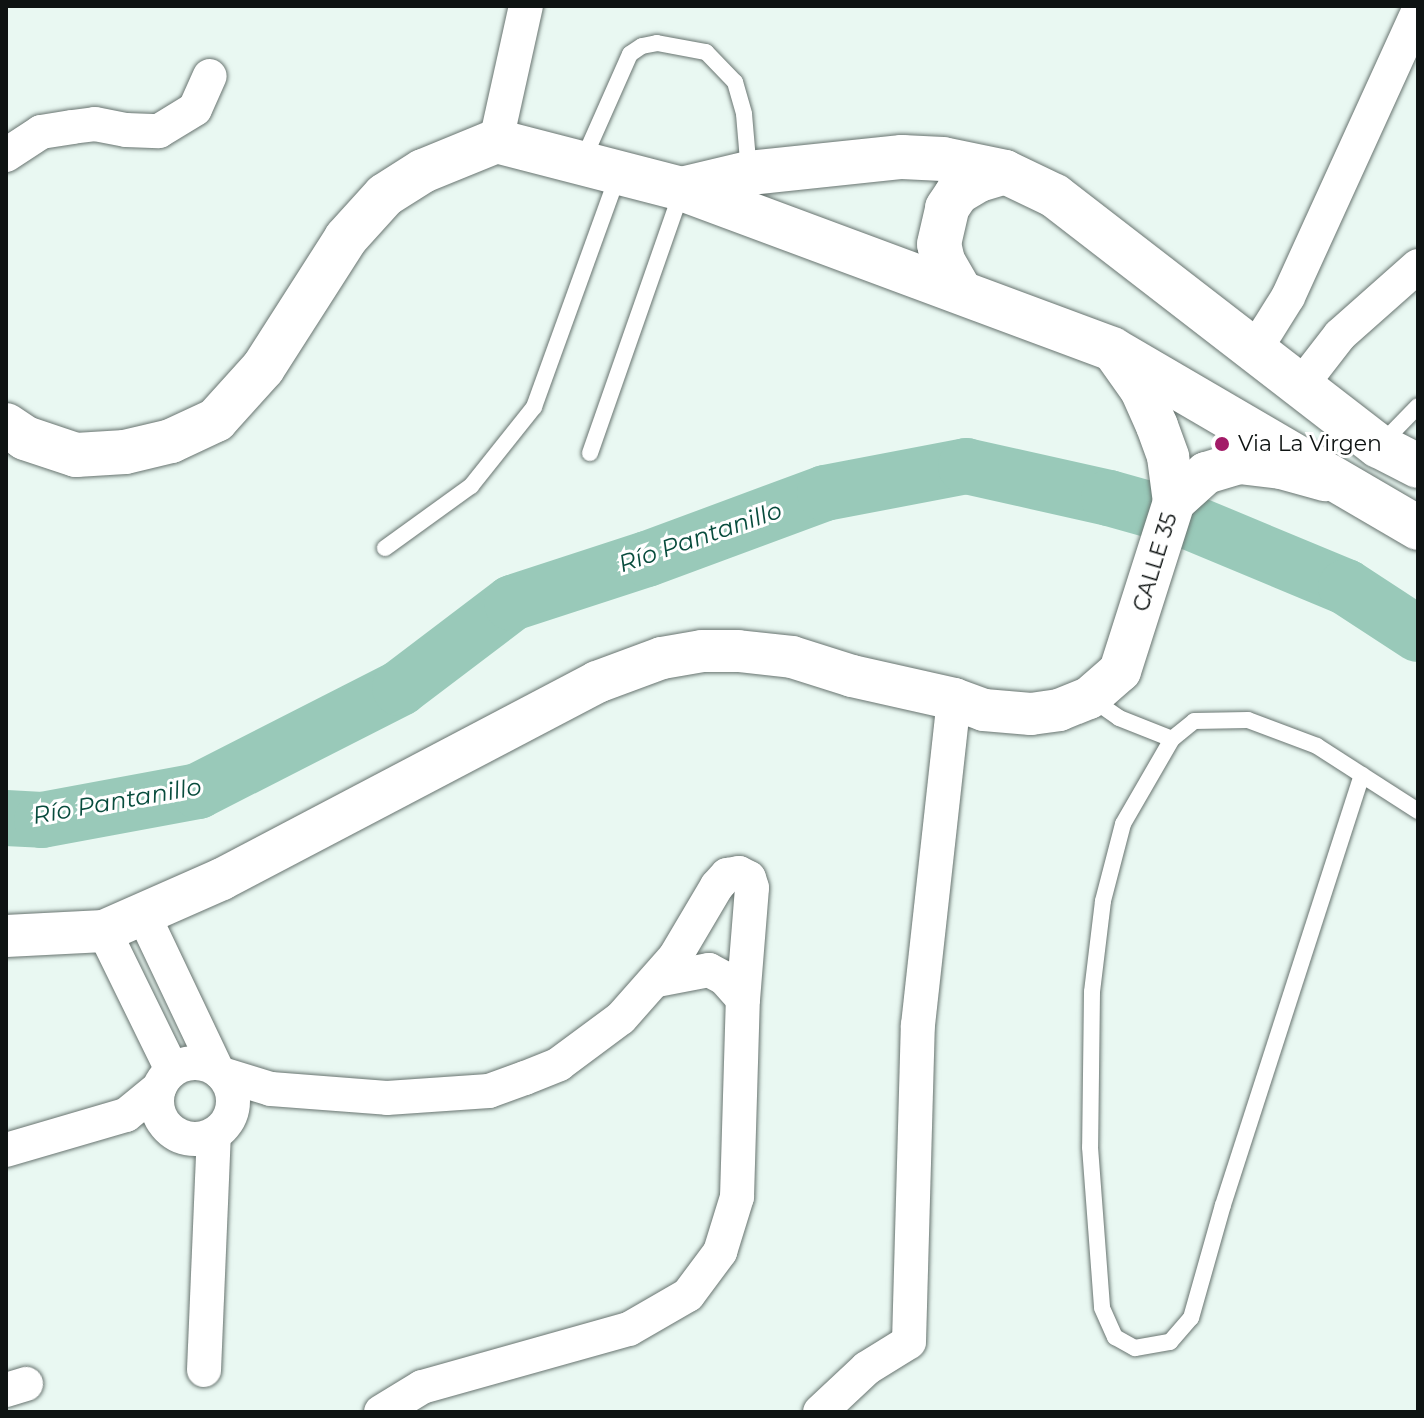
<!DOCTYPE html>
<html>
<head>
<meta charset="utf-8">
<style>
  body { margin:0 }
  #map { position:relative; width:1424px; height:1418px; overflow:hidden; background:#e9f8f2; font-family:Montserrat,sans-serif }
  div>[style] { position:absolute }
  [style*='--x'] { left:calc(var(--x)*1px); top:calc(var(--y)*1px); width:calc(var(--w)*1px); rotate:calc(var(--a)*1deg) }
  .river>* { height:56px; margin:-28px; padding:0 28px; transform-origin:28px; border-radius:28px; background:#99c9b9 }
  .roads { filter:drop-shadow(0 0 2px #687470) drop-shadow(0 0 2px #687470) }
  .service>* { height:16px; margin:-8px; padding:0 8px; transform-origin:8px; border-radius:8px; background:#fff }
  .minor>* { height:34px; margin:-17px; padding:0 17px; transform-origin:17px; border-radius:17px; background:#fff }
  .minor>.ring { margin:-17px; padding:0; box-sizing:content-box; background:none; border:34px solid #fff; border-radius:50% }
  .tertiary>* { height:42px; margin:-21px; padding:0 21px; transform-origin:21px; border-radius:21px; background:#fff }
  .secondary>* { height:44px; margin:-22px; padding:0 22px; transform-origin:22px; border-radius:22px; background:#fff }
  .dots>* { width:22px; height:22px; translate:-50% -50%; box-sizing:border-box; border:4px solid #fff; border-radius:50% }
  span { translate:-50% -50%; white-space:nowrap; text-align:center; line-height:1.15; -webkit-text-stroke:6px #fff; paint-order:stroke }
  .poi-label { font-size:22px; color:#0e1312 }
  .left { translate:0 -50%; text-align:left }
  .street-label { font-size:22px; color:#0e1312 }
  .water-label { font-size:24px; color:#084c3d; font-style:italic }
  .frame { position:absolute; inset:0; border:8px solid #0e1312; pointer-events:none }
</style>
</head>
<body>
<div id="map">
  <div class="river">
    <i style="--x:6;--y:818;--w:36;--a:3"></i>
    <i style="--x:42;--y:820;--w:159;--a:-10.5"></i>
    <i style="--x:198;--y:791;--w:227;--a:-27"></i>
    <i style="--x:400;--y:688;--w:141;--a:-37.2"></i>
    <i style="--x:512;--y:603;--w:142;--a:-18.1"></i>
    <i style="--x:647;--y:559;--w:190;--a:-20.3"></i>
    <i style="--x:825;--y:493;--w:144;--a:-10.8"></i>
    <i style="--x:966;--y:466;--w:147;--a:12.6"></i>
    <i style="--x:1109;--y:498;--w:74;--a:15.7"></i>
    <i style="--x:1180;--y:518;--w:180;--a:22.6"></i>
    <i style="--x:1346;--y:587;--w:86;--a:33.1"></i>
  </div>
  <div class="roads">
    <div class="service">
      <i style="--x:583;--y:160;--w:116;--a:-66.1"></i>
      <i style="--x:630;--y:54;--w:14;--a:-34"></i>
      <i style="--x:642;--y:46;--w:15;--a:-11"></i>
      <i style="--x:657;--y:43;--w:50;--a:10.4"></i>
      <i style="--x:706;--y:52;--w:42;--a:46"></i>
      <i style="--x:735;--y:82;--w:33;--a:74"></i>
      <i style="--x:744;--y:114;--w:58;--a:85.1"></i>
      <i style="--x:1380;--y:445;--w:54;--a:-45.7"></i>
      <i style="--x:590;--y:453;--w:279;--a:-70.7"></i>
      <i style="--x:385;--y:548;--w:106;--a:-35.8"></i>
      <i style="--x:471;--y:486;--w:101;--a:-51.4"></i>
      <i style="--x:534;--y:407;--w:247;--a:-70.1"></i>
      <i style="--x:1092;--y:699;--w:33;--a:35"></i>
      <i style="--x:1119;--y:718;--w:57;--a:21.6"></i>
      <i style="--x:1172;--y:739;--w:28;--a:-39"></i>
      <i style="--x:1194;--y:721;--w:54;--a:-1.1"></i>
      <i style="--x:1248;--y:720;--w:74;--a:20.6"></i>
      <i style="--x:1317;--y:746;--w:120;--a:32.8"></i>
      <i style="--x:1172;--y:739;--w:98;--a:120"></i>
      <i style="--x:1123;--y:824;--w:80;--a:104.6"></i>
      <i style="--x:1103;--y:901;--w:92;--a:96.9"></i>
      <i style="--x:1092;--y:992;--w:155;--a:90.7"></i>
      <i style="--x:1090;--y:1147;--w:161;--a:85.7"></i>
      <i style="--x:1102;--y:1308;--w:32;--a:66"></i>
      <i style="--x:1115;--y:1337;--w:23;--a:29"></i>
      <i style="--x:1135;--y:1348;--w:36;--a:-10"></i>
      <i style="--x:1170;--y:1342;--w:32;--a:-49"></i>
      <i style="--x:1191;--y:1318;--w:117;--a:-74.2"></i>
      <i style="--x:1223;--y:1205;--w:452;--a:-72.1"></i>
    </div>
    <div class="minor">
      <i style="--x:496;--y:141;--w:138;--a:-77.5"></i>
      <i style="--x:6;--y:155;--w:42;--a:-33.3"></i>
      <i style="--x:41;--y:132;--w:31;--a:-9"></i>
      <i style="--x:72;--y:127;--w:23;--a:-7"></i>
      <i style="--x:95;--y:124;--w:32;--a:11"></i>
      <i style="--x:126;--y:130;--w:33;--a:2"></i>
      <i style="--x:159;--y:131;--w:42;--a:-31.4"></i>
      <i style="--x:195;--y:109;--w:36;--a:-66"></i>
      <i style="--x:1256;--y:348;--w:60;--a:-57.9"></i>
      <i style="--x:1288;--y:297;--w:313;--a:-65.5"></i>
      <i style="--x:1302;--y:384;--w:62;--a:-52.2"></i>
      <i style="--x:1340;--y:335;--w:104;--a:-41.5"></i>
      <i style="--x:143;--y:914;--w:170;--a:64.6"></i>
      <i style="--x:104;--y:931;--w:155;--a:63.9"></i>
      <i class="ring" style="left:157px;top:1063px;width:42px;height:42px"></i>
      <i style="--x:222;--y:1074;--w:51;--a:17"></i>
      <i style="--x:271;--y:1089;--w:116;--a:4.4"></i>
      <i style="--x:387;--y:1098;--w:102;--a:-3.9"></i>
      <i style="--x:489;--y:1091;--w:38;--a:-20"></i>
      <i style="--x:525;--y:1078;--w:37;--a:-22"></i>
      <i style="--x:559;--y:1064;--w:77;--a:-36.6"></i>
      <i style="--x:621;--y:1018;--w:81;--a:-48.5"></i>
      <i style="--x:675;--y:957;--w:82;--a:-59.4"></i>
      <i style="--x:717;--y:886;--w:15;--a:-48"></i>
      <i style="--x:727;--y:875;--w:12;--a:-9"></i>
      <i style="--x:739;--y:873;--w:11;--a:27"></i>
      <i style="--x:749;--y:878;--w:10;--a:73"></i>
      <i style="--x:752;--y:888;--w:111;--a:94.6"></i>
      <i style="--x:6;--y:1150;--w:125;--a:-16.3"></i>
      <i style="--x:126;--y:1115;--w:43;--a:-39.3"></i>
      <i style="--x:204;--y:1370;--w:235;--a:-87.6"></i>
      <i style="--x:6;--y:1390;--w:21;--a:-17"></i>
      <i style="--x:381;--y:1412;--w:48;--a:-31.4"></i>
      <i style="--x:422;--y:1387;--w:215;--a:-15.7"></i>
      <i style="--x:629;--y:1329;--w:68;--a:-30"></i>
      <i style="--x:688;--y:1295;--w:54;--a:-53.3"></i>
      <i style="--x:720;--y:1252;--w:58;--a:-72.8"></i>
      <i style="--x:737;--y:1197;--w:198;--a:-88.3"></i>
      <i style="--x:743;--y:999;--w:28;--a:-132"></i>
      <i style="--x:724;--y:978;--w:17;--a:-152"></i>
      <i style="--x:709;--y:970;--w:53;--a:169.1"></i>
      <i style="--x:820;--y:1412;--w:64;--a:-43.1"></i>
      <i style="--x:867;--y:1368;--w:49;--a:-31.8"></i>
      <i style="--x:909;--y:1342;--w:317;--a:-88.4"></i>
      <i style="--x:918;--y:1025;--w:328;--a:-83.7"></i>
    </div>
    <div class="tertiary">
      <i style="--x:1112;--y:349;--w:50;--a:54.7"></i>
      <i style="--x:1141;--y:390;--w:39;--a:66"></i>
      <i style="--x:1157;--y:426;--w:33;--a:70"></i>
      <i style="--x:1168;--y:457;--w:45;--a:82.4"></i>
      <i style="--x:6;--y:936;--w:98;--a:-2.9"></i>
      <i style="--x:104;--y:931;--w:129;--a:-23.8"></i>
      <i style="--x:222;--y:879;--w:424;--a:-27.7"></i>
      <i style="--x:597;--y:682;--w:69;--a:-20.3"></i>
      <i style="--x:662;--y:658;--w:41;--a:-9.9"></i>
      <i style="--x:702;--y:651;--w:36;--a:0"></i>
      <i style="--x:738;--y:651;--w:54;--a:6.3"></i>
      <i style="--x:792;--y:657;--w:63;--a:17.6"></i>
      <i style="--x:852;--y:676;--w:105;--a:12.7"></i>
      <i style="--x:954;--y:699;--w:32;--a:20"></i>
      <i style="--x:984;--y:710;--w:47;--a:4.9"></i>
      <i style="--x:1031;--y:714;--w:28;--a:-8"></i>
      <i style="--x:1059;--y:710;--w:32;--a:-22"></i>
      <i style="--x:1089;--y:698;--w:41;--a:-41.1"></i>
      <i style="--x:1120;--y:671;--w:177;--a:-72.3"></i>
      <i style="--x:1174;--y:502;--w:43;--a:-42.2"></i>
      <i style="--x:1206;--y:473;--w:34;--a:-17"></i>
      <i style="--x:1239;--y:463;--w:42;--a:6.8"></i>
      <i style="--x:1281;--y:468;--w:46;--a:15.3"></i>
    </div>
    <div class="secondary">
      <i style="--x:682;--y:189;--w:69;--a:-13.4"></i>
      <i style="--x:749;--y:173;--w:154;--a:-6"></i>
      <i style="--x:902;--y:157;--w:41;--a:2.8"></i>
      <i style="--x:943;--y:159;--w:63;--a:11.8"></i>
      <i style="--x:1005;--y:172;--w:55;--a:25.6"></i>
      <i style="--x:1055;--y:196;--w:409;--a:37.7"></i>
      <i style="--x:1379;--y:446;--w:44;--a:27.1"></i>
      <i style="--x:959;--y:289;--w:32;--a:-120"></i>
      <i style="--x:943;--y:261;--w:17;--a:-103"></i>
      <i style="--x:939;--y:244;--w:37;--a:-77"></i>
      <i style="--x:947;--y:208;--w:18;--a:-56"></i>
      <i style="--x:957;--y:193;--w:26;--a:-31"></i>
      <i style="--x:979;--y:180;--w:27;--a:-17"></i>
      <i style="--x:6;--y:425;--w:23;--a:34"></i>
      <i style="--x:25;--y:438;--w:54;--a:18.4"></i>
      <i style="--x:76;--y:455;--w:49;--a:-3.5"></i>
      <i style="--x:125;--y:452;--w:47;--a:-13.4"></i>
      <i style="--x:171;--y:441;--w:50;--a:-25"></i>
      <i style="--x:216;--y:420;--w:70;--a:-47.9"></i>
      <i style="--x:263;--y:368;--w:154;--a:-57.4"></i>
      <i style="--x:346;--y:238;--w:58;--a:-47.8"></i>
      <i style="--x:385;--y:195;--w:45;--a:-32.3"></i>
      <i style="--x:423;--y:171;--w:79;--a:-22.3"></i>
      <i style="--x:496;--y:141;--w:192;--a:14.5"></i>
      <i style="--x:682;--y:189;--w:459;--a:20.4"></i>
      <i style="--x:1112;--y:349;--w:355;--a:30.3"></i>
    </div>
  </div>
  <div class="dots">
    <i style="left:1222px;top:444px;background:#a21b67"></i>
  </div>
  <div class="poi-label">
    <span class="left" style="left:1238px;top:444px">Via La Virgen</span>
  </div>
  <div class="street-label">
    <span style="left:1155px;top:562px;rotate:-73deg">CALLE 35</span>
  </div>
  <div class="water-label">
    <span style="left:700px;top:537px;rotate:-19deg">Río Pantanillo</span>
    <span style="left:117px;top:801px;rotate:-10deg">Río Pantanillo</span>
  </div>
  <div class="frame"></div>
</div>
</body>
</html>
